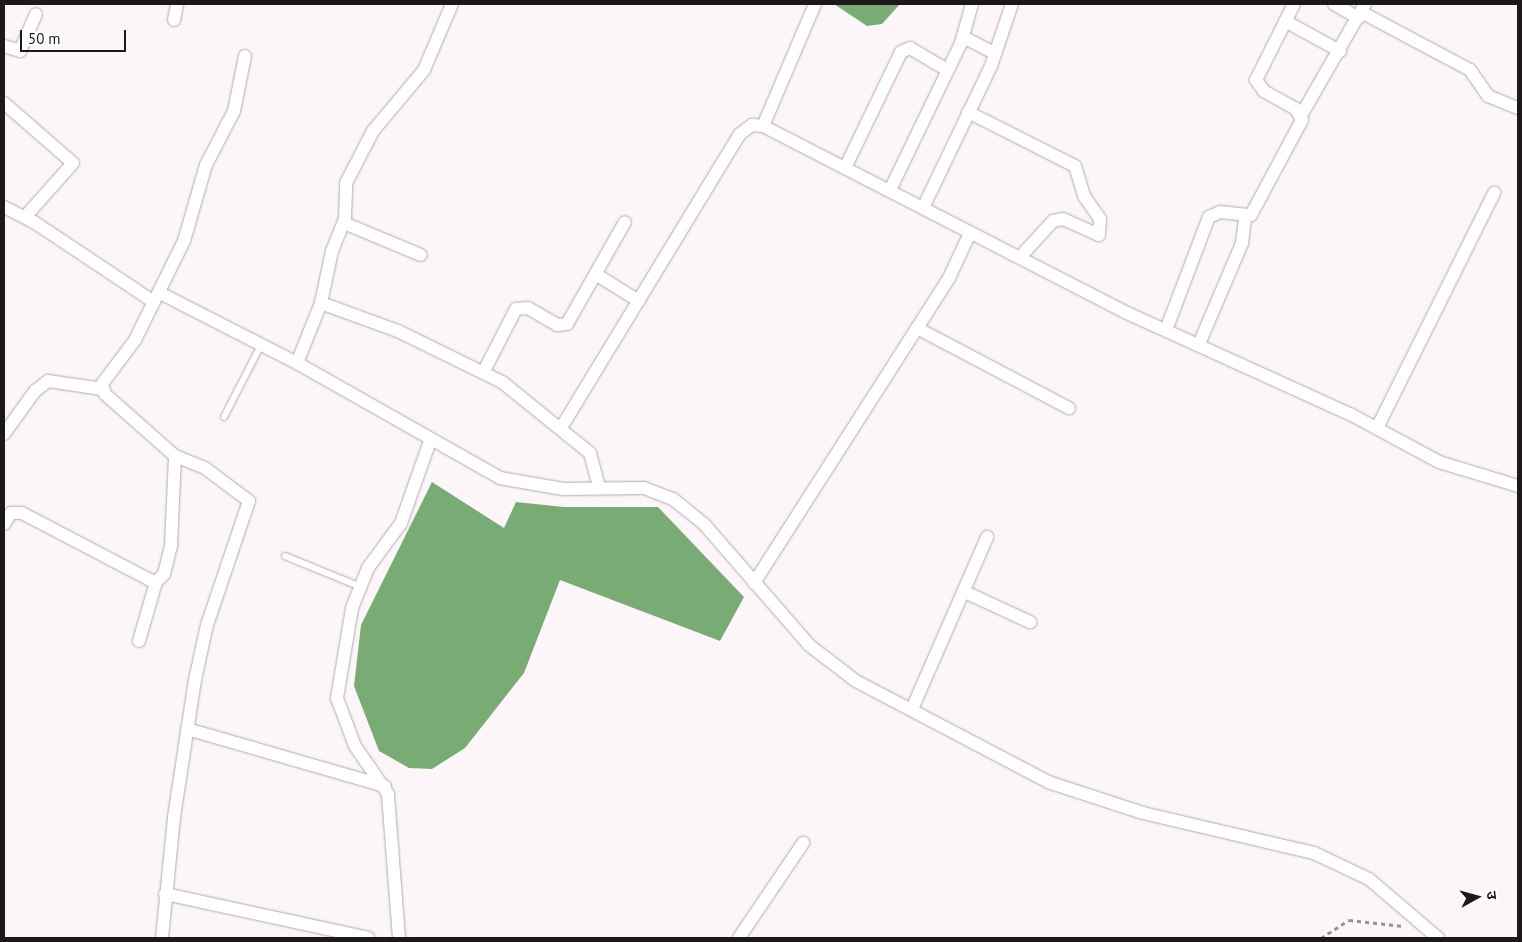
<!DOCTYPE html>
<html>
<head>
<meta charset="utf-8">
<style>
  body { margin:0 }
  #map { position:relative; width:1522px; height:942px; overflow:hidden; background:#fdf6f9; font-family:"PT Sans","Noto Sans Devanagari",sans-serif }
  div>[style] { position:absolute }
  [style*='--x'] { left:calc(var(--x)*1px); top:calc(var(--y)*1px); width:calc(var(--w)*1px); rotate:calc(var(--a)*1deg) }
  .water>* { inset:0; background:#79ac74 }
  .path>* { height:2.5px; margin-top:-1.25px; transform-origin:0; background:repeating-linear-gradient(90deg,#989395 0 4px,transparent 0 8px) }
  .roads { filter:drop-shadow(0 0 1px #b4a9ad) drop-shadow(0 0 1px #b4a9ad) }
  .service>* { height:6px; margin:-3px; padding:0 3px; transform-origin:3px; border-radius:3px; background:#fff }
  .minor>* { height:12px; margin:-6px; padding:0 6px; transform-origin:6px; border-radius:6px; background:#fff }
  span { translate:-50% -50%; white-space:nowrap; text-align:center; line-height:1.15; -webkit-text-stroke:4px #fff; paint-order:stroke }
  .frame { position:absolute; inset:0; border:5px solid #1d191b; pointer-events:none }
  .north { position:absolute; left:1452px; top:872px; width:50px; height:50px; -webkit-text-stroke:4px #fff; paint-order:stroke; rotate:83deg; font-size:14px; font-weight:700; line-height:20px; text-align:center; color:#1d191b }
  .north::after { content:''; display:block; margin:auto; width:18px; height:22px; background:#1d191b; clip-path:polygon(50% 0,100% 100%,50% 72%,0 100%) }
  .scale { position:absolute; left:20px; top:30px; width:106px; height:22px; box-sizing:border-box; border:2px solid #1d191b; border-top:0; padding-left:6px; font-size:15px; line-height:18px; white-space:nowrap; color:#1d191b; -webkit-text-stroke:4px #fff; paint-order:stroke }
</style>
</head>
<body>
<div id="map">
  <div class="water">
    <i style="clip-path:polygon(834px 4px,900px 4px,882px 24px,867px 26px)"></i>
    <i style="clip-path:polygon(432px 482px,504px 528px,516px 502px,564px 507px,658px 507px,744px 597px,720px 641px,560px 580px,524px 673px,465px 748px,432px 769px,409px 768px,379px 751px,354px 686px,361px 625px)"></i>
  </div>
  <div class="path">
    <i style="--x:1321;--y:938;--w:33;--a:-33"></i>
    <i style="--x:1349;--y:920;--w:55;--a:6.2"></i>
  </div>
  <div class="roads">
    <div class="service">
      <i style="--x:224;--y:417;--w:81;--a:-62.8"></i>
      <i style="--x:285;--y:556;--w:82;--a:22.2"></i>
    </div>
    <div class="minor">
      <i style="--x:1334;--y:4;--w:28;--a:30"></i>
      <i style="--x:1361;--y:12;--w:123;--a:28"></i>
      <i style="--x:1470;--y:70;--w:32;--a:55"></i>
      <i style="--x:1488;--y:96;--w:32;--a:22"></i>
      <i style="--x:174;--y:20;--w:16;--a:-79"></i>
      <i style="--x:1285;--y:21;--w:63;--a:28.6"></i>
      <i style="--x:963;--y:37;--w:36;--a:27"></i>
      <i style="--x:4;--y:46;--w:17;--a:17"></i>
      <i style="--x:20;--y:51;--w:40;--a:-66.6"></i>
      <i style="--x:4;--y:103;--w:91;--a:41"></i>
      <i style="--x:73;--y:163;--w:72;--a:131.6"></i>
      <i style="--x:968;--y:112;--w:120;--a:26.8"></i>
      <i style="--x:1075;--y:166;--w:31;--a:73"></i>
      <i style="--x:1084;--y:196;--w:28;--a:55"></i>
      <i style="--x:1100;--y:219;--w:16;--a:94"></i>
      <i style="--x:1099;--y:235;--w:39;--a:-156"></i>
      <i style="--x:1063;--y:219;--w:10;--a:169"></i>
      <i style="--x:1053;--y:221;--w:49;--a:132.5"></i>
      <i style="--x:1302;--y:114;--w:127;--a:-60.2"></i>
      <i style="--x:763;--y:126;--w:133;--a:-66.9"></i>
      <i style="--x:845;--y:168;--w:129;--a:-64.2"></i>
      <i style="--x:901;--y:52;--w:10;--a:-24"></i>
      <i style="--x:910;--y:48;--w:43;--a:30.7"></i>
      <i style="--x:890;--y:190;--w:163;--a:-64.2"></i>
      <i style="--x:961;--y:43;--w:41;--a:-74.2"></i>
      <i style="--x:4;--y:207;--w:34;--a:27"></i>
      <i style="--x:34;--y:222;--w:144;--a:33.7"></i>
      <i style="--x:923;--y:208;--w:157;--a:-64.4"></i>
      <i style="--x:991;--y:66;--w:65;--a:-71.3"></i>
      <i style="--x:344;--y:223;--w:83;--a:22.6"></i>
      <i style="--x:597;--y:275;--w:49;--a:31.8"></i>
      <i style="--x:160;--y:293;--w:154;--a:27.1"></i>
      <i style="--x:297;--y:363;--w:233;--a:29.5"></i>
      <i style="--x:500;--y:478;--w:64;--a:9.9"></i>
      <i style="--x:563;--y:489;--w:81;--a:-0.7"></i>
      <i style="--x:644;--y:488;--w:31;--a:21"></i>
      <i style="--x:673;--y:499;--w:40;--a:39"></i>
      <i style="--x:704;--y:524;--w:160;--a:49"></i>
      <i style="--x:809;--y:645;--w:59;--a:37.5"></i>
      <i style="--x:856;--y:681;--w:217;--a:27.7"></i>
      <i style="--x:1048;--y:782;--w:100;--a:18.1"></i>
      <i style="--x:1143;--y:813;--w:176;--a:13.2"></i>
      <i style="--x:1314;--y:853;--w:61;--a:25.3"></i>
      <i style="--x:1369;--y:879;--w:91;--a:40.5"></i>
      <i style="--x:321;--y:303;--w:82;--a:20"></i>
      <i style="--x:398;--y:331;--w:116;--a:26.1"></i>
      <i style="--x:502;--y:382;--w:113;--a:38.9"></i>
      <i style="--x:590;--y:453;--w:35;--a:75"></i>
      <i style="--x:917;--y:328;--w:172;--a:27.8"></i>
      <i style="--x:1166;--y:330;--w:121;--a:-69.2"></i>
      <i style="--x:1209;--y:217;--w:12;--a:-24"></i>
      <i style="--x:1220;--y:212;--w:31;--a:6"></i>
      <i style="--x:1251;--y:215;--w:108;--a:-61.8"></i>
      <i style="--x:1302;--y:120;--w:13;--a:-119"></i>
      <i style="--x:1296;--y:109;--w:37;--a:-151"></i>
      <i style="--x:1264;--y:91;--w:14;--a:-126"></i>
      <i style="--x:1256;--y:80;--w:85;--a:-63.4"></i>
      <i style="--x:1199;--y:344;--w:110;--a:-66.9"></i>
      <i style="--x:1242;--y:243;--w:26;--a:-83"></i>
      <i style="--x:297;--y:363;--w:65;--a:-68.2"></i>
      <i style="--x:321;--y:303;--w:53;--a:-78.1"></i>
      <i style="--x:332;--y:251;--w:35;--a:-68"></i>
      <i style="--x:345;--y:219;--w:36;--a:-88"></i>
      <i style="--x:346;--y:183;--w:59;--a:-62.6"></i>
      <i style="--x:373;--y:131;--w:80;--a:-50.1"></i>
      <i style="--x:424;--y:70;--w:72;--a:-67"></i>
      <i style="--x:484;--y:371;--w:70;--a:-62.7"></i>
      <i style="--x:516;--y:309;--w:12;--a:-5"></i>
      <i style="--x:528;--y:308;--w:34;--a:30"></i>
      <i style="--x:557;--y:325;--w:10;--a:-6"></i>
      <i style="--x:567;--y:324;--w:117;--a:-60.4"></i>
      <i style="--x:561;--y:428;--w:344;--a:-58.7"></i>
      <i style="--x:740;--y:134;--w:15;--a:-37"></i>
      <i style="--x:752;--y:125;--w:11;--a:5"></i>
      <i style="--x:763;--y:126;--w:409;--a:27.2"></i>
      <i style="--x:1127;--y:313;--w:245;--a:24.4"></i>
      <i style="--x:1350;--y:414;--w:101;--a:28.3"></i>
      <i style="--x:1439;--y:462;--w:83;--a:16.9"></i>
      <i style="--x:1377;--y:428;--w:263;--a:-63.5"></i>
      <i style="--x:4;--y:434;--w:53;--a:-54.2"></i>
      <i style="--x:35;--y:391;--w:16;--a:-38"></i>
      <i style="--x:48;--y:381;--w:55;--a:8.4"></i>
      <i style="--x:4;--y:524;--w:13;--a:-58"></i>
      <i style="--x:11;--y:513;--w:11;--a:0"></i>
      <i style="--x:22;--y:513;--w:144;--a:27.6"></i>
      <i style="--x:150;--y:580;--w:6;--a:18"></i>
      <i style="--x:156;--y:582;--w:11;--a:-45"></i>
      <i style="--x:164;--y:574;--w:30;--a:-76"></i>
      <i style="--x:171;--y:545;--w:89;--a:-87.4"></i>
      <i style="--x:175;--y:456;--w:94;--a:-138.5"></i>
      <i style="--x:105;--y:394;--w:10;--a:-107"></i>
      <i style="--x:102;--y:384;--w:55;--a:-53.1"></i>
      <i style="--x:135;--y:340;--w:110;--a:-63.7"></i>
      <i style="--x:184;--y:241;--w:79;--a:-73.9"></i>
      <i style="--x:206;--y:165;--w:61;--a:-62.6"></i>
      <i style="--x:234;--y:111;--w:56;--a:-78.7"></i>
      <i style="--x:754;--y:583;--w:362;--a:-57.4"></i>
      <i style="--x:949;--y:278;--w:50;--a:-65"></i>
      <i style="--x:965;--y:592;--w:72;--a:24.8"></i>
      <i style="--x:139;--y:641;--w:61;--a:-73.9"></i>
      <i style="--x:912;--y:709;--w:188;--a:-66.4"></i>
      <i style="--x:187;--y:729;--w:206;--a:16.1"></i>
      <i style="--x:165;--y:894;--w:208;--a:12.2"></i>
      <i style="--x:162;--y:938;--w:122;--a:-84.3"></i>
      <i style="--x:174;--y:817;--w:139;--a:-81.3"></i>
      <i style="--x:195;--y:680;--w:56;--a:-77.7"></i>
      <i style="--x:207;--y:625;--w:131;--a:-71.3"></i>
      <i style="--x:249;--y:501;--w:55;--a:-143.1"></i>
      <i style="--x:205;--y:468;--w:32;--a:-158"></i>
      <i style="--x:399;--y:938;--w:144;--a:-94.4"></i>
      <i style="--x:388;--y:794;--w:58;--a:-124.5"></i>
      <i style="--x:355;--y:746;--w:51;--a:-110.6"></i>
      <i style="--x:337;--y:698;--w:91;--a:-80.5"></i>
      <i style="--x:352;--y:608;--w:43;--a:-68.2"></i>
      <i style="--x:368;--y:568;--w:56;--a:-53.7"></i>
      <i style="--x:401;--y:523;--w:87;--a:-70.5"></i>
      <i style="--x:739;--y:938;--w:115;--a:-56"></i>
    </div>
  </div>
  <div class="frame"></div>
  <div class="north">उ</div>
  <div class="scale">50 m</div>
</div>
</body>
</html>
